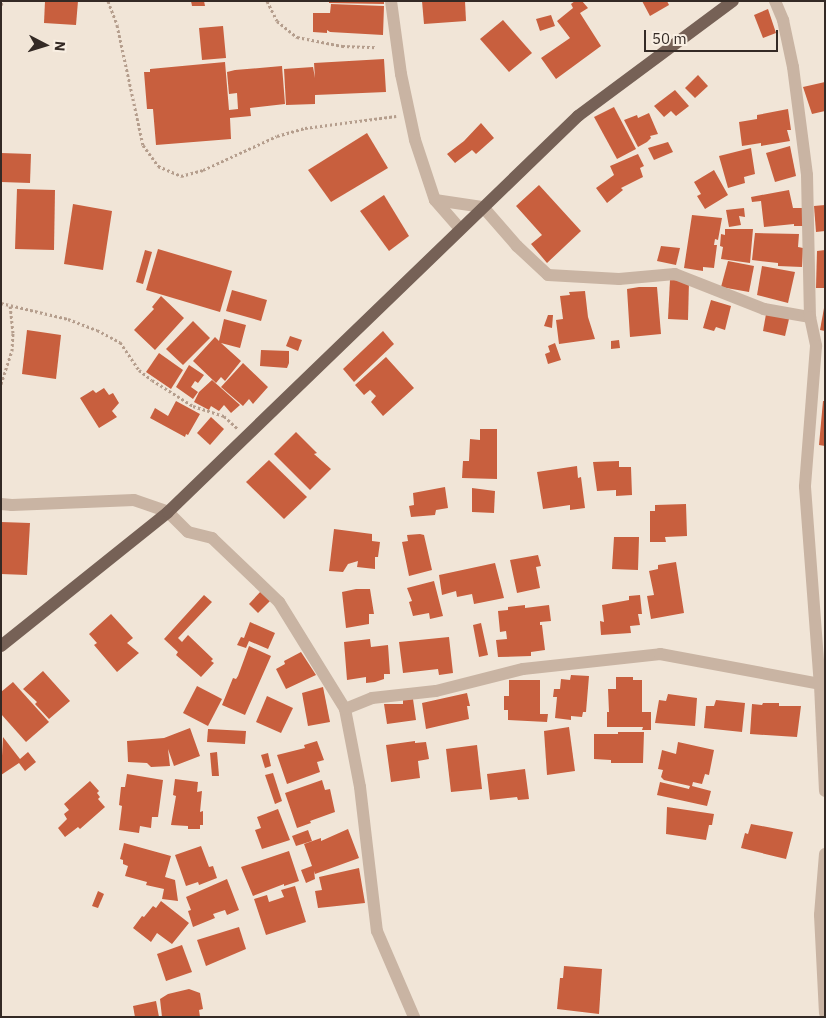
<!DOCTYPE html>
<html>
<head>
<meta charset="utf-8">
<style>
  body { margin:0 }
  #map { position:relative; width:826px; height:1018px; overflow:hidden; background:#f1e5d7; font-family:"IBM Plex Sans",sans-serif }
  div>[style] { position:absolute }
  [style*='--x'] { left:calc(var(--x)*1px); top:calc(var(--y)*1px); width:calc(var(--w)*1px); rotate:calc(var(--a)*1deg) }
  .building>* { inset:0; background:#c85f3e }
  .path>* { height:3px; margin-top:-1.5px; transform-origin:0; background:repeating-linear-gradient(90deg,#b59e8d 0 2.5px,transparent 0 5px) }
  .minor>* { height:12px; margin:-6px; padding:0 6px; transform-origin:6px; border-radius:6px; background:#c9b4a3 }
  .major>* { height:12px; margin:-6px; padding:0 6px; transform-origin:6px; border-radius:6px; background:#766156 }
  span { translate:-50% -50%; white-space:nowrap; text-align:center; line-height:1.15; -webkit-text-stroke:4.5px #f9efe3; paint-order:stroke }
  .frame { position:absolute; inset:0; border:2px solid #342a25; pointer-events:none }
  .north { position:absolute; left:20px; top:20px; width:50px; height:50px; -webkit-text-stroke:4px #f9efe3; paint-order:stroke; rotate:95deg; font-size:14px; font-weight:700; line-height:20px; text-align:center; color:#342a25 }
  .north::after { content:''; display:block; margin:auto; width:18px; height:22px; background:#342a25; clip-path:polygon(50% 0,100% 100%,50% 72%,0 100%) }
  .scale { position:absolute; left:644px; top:30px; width:134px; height:22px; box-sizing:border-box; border:2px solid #342a25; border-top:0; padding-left:6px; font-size:15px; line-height:18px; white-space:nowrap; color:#342a25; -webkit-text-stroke:4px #f9efe3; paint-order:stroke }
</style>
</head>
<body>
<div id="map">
  <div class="building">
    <i style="clip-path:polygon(45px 1px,78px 1px,76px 25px,44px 23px)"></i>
    <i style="clip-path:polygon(191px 1px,204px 1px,205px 6px,192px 6px)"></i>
    <i style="clip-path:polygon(329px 1px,384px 1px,384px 4px,329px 3px)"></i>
    <i style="clip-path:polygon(422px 1px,465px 1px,466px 21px,424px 24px)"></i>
    <i style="clip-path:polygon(575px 1px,582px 1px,588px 8px,580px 13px,601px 46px,556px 79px,541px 58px,570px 38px,557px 21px,573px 8px,571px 4px)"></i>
    <i style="clip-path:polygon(642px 1px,667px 1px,669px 5px,650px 16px)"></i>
    <i style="clip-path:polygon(331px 4px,384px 6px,383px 35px,330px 32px,327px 30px,327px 33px,313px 32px,313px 13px,330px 13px)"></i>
    <i style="clip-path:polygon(768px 9px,776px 33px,763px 38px,754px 15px)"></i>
    <i style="clip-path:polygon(551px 15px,555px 26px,540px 31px,536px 19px)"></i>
    <i style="clip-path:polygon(503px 20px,532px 53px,509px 72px,480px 39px)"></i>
    <i style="clip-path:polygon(223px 26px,226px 58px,202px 60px,199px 28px)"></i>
    <i style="clip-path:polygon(384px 59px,386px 92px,315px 95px,315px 104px,286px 105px,284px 69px,313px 67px,315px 78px,314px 63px)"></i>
    <i style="clip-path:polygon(225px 62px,229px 110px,238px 109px,237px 93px,229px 94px,227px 72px,235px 70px,282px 66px,285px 104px,250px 108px,251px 116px,230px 118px,231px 139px,156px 145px,153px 109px,147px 109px,144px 72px,150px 72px,150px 69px)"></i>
    <i style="clip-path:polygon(698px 75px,708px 86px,695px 98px,685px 88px)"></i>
    <i style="clip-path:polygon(825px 82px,825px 111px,812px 114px,803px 87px)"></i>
    <i style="clip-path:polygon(675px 90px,689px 106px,676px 116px,671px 111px,664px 117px,654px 106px)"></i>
    <i style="clip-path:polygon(614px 107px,636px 149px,617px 159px,594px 117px)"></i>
    <i style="clip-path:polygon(788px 109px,791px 130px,787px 130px,790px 141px,761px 146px,761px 143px,742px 146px,739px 122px,757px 119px,757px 115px)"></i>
    <i style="clip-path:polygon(649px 113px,658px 134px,650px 136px,651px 138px,647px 142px,638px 147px,624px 120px,637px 115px,638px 118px)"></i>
    <i style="clip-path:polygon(481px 123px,494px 138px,476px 154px,472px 150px,455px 163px,447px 154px,464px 141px)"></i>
    <i style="clip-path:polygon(367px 133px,388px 168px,331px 202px,308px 170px)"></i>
    <i style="clip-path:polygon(668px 142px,673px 152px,654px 160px,648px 148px)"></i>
    <i style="clip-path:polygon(790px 146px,796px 176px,775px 182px,766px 153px)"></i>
    <i style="clip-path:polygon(751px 148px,755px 174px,744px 177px,745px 183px,728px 188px,719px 156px)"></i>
    <i style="clip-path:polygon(1px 153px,31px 154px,30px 183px,1px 182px)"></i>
    <i style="clip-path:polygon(638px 154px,644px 166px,640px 168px,643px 177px,621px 188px,623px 190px,607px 203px,596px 188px,614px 175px,610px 166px)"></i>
    <i style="clip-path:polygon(714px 170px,728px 195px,705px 209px,697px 196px,701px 194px,694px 182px)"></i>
    <i style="clip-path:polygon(539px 185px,581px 231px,547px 263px,531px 244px,542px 235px,516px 206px)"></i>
    <i style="clip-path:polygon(17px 189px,55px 190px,54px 250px,15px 249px)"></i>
    <i style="clip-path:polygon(789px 190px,793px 208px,803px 208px,804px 226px,794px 226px,794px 224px,764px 227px,761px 201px,752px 202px,751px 197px)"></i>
    <i style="clip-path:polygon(384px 195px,409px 236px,389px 251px,360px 211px)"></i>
    <i style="clip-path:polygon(73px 204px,112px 211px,103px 270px,64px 264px)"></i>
    <i style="clip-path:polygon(825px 205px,825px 231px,816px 232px,814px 206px)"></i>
    <i style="clip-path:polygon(744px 208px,745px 217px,739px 216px,741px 225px,729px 227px,726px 210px)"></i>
    <i style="clip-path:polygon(692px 215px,722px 218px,718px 240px,715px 239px,714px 245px,717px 245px,714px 268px,703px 267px,703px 271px,684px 268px)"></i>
    <i style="clip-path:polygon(725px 229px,753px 229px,750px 263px,721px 259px,723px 247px,720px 246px,721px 234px,725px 235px)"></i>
    <i style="clip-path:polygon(755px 233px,799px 234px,798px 247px,803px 248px,802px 267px,778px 266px,778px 263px,752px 260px)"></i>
    <i style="clip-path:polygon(661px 246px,680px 248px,676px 265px,657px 261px)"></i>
    <i style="clip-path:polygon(158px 249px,232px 271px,220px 312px,146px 290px)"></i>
    <i style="clip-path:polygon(145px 250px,152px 252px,143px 284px,136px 282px)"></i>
    <i style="clip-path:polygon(825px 250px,825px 288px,816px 288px,817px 251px)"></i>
    <i style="clip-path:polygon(728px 261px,754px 266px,749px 292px,721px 287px)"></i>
    <i style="clip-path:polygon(762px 266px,795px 272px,788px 303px,757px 295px)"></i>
    <i style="clip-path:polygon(670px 280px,689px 281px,688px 320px,668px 319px)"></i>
    <i style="clip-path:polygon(639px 287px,657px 287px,661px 334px,630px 337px,627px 289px)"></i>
    <i style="clip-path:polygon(232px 290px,267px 300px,261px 321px,226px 311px)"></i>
    <i style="clip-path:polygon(585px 291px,588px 317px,595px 339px,559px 344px,556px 320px,563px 319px,560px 296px,570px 295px,569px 292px)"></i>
    <i style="clip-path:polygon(161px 296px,184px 318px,155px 350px,134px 330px,154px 309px,152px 307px)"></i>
    <i style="clip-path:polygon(711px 300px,731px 306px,725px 330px,716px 327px,714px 331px,703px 328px)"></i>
    <i style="clip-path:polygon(824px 308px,825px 308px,825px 331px,820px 330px)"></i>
    <i style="clip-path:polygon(766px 314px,789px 319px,785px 336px,763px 331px)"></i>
    <i style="clip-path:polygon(548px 315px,553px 315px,552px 328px,544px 326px)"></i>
    <i style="clip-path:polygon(224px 319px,246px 325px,240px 348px,221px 343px,241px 361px,225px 381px,221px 377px,216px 383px,193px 361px,215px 337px,219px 341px)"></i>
    <i style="clip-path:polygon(193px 321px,210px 338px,183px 365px,166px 349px)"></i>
    <i style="clip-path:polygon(27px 330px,61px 335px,56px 379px,22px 374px)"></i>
    <i style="clip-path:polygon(383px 331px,394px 344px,354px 382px,343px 369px)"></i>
    <i style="clip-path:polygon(290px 336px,302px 340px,298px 351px,286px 346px)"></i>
    <i style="clip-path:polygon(619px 340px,620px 348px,611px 349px,611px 341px)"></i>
    <i style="clip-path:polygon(555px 343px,561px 360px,548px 364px,545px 354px,550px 352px,548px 346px)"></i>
    <i style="clip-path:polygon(261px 350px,289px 351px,289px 363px,287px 368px,260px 366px)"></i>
    <i style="clip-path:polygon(159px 353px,183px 370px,171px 389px,146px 372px)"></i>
    <i style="clip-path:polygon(386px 357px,414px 388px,383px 416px,371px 402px,376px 396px,370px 390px,364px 395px,355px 385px)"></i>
    <i style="clip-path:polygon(243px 363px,268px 387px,253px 404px,249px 399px,243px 406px,221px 387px)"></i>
    <i style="clip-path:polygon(189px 365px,204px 375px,198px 383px,195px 381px,191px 387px,198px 392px,193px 399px,176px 387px)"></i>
    <i style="clip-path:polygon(212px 380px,240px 405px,231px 413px,224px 405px,219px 411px,211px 406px,209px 410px,194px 402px,199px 392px)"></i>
    <i style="clip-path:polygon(104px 388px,109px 395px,113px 393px,119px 403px,112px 411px,117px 417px,99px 428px,80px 398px,93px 390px,96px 393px)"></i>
    <i style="clip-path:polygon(176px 401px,200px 414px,188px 435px,186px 434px,185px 437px,150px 418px,155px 408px,168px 416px)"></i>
    <i style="clip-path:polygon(823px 401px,825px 401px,825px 446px,819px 445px)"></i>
    <i style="clip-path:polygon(211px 417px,224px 429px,210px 445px,197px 433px)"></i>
    <i style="clip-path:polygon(480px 429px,497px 429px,497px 479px,462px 478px,463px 461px,469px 461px,470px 439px,480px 440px)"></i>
    <i style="clip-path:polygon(296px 432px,317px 453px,314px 454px,331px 469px,310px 490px,274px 454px)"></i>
    <i style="clip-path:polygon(269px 460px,307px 497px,284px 519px,246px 482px)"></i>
    <i style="clip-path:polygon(619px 461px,619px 467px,631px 467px,632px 495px,616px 496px,616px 490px,597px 491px,593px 462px)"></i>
    <i style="clip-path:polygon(577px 466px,578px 478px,581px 477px,585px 508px,570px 510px,570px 505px,543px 509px,537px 472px)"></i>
    <i style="clip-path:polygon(445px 487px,448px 508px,436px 510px,435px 515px,411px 517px,409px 506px,414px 505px,413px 493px)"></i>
    <i style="clip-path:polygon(472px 488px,495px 491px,494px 513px,472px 512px)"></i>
    <i style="clip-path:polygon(686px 504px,687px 536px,665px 537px,666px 542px,650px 542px,650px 511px,655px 511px,655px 505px)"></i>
    <i style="clip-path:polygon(1px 522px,30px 523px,27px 575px,1px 574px)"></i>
    <i style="clip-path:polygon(334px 529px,372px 534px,372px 541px,380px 542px,378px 557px,375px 557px,375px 569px,357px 567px,358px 561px,348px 564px,343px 572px,329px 571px)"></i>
    <i style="clip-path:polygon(420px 534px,424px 535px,432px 570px,409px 576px,402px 542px,408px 541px,407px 535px)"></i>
    <i style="clip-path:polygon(614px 537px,639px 537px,638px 570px,612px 569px)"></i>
    <i style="clip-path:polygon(538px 555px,541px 566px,536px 567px,540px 588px,517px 593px,510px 560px)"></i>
    <i style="clip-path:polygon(676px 562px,684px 613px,651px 619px,647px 596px,654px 595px,649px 571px,658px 569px,658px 565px)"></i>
    <i style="clip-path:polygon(495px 563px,504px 598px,474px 604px,472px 594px,457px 597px,456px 591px,442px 595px,439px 575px)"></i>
    <i style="clip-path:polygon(434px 581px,443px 616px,430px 619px,429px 613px,413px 616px,409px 602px,412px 601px,407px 588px)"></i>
    <i style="clip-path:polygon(356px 589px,370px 589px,374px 614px,369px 614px,369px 624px,346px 628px,342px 592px)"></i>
    <i style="clip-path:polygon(262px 590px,272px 599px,258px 613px,249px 604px)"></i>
    <i style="clip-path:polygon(204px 595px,212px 602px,178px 638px,182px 642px,188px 635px,213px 659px,211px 661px,214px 663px,201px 677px,176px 655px,178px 652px,164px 639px)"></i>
    <i style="clip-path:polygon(640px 595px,642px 614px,638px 614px,640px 625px,630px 626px,631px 633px,601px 635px,600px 621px,604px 622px,602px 605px,629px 600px,629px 596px)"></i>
    <i style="clip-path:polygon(525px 605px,525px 608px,549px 605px,551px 621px,540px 622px,540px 625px,542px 625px,545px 650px,531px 652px,531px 656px,498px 657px,496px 640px,507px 639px,506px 631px,500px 632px,498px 611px,508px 610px,508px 607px)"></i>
    <i style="clip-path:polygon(111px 614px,133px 638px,127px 643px,139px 653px,117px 672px,94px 645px,97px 643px,89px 634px)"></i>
    <i style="clip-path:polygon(250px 622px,275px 633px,268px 649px,249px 641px,246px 648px,237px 645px,241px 637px,244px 638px)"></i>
    <i style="clip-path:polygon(481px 623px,488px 655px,479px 657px,473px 625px)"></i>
    <i style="clip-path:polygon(449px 637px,453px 673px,439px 675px,438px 669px,403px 673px,399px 642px)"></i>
    <i style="clip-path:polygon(370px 639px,371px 647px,388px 645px,390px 674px,384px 674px,384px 679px,375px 682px,366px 683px,366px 677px,347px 680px,344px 642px)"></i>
    <i style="clip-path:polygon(249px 646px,271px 656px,245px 715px,222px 705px,233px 678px,236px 679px,238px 676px)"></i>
    <i style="clip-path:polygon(301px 652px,316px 675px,286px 689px,276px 669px,285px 664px,284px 661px)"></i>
    <i style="clip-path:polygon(43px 671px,70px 701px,49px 719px,35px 704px,37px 702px,23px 689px)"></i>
    <i style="clip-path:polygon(571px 675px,589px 676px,586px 712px,583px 712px,582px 717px,571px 716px,571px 720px,555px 718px,557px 697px,553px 697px,554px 689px,560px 689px,561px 679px,570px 680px)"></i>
    <i style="clip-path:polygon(616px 677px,633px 677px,633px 680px,642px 680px,642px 712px,651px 712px,651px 730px,642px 730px,643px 727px,607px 727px,607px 712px,609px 712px,608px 689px,616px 689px)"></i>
    <i style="clip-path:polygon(509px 680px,540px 680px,540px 714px,548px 714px,547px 722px,508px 720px,508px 710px,504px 710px,504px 696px,509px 696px)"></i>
    <i style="clip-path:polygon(13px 682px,49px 722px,26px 742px,1px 714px,1px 692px)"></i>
    <i style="clip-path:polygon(197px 686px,222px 699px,208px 726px,183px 713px)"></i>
    <i style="clip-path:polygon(323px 687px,330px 722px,308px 726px,302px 693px)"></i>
    <i style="clip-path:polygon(467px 693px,470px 706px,467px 706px,469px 719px,426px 729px,422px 703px)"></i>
    <i style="clip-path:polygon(668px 694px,697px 698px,695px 726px,655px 723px,659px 700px,666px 701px)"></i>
    <i style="clip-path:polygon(267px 696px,293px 708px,281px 733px,256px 722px)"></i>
    <i style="clip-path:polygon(413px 699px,416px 720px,387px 724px,384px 704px,403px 704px,403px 700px)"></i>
    <i style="clip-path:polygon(716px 700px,745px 703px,742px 732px,704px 728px,706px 706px,714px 706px)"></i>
    <i style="clip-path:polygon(763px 703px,779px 703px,779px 706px,801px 706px,797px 737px,750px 734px,752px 704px,762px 705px)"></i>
    <i style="clip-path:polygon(569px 727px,575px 771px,547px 775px,544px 731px)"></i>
    <i style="clip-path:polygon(190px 728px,200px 756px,174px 766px,168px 749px,170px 766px,151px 767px,147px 763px,128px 762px,127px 741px,164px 738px)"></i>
    <i style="clip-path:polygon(208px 729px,246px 731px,245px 744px,207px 742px)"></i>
    <i style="clip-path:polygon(618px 732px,644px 732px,643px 763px,611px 763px,611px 760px,594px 759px,594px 734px,618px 734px)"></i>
    <i style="clip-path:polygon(3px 737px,20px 759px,28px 752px,36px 762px,25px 771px,19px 763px,1px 775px)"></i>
    <i style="clip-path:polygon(317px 741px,324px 760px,317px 762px,320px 772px,287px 784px,277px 755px,305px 748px,304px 745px)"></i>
    <i style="clip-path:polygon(415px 741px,415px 743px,426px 742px,429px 759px,418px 761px,420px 778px,391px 782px,386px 745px)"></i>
    <i style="clip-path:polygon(678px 742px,714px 750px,709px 775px,705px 774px,702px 784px,693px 782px,692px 786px,711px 791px,707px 806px,657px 795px,660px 782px,689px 789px,690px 786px,664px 780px,661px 777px,663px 770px,658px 769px,662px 750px,676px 754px)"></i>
    <i style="clip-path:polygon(477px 745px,482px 789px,451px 792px,446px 749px)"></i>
    <i style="clip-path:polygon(217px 752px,219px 776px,212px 776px,210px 753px)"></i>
    <i style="clip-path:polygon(268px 753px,271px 766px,265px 768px,261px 755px)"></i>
    <i style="clip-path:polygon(525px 769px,529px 799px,518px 800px,517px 797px,490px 800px,487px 774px)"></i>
    <i style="clip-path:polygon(273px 773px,282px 801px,275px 804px,265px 775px)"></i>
    <i style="clip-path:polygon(127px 774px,163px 780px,158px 817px,152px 817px,151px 828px,140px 826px,139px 833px,119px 830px,122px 806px,119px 805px,121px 787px,125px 787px)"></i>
    <i style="clip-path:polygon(175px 779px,198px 782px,197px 792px,202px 791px,200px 812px,203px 811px,203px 825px,200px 825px,200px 829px,188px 829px,188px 826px,171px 825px,176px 796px,173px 795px)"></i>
    <i style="clip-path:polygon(322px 780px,325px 790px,330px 789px,335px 812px,310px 821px,311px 823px,297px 828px,285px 793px)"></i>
    <i style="clip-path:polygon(90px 781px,99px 791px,97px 793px,100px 797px,98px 799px,105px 807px,80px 829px,78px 827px,65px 837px,58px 828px,67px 819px,64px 814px,69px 810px,64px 804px)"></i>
    <i style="clip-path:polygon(667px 807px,714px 814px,712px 825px,709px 825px,706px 840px,666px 834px)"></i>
    <i style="clip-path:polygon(278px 809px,290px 840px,262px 849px,255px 830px,261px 828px,257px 817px)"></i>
    <i style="clip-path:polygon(751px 824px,793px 832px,786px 859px,741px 848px,745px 833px,748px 834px)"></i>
    <i style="clip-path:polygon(348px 829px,359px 858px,315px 874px,314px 871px,315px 879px,306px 883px,301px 870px,312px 866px,304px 844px,321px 838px,321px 841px)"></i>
    <i style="clip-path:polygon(308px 830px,312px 841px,296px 846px,292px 836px)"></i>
    <i style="clip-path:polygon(124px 843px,171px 856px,165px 877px,175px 880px,178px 901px,162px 899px,164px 889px,146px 885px,147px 882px,125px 876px,128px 866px,123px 864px,123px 860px,120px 859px)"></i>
    <i style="clip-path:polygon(201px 846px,209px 867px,213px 866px,217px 878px,199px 885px,198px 882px,186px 886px,175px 855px)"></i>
    <i style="clip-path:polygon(289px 851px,299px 881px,284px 886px,284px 884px,253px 896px,241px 867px)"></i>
    <i style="clip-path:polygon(359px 868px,365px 903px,318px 908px,315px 891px,322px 890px,319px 877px)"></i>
    <i style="clip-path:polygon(227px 879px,239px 910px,227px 915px,225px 910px,213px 914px,215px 918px,193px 927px,188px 911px,191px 910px,186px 897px)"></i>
    <i style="clip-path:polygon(295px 886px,306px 922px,266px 935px,254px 899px,267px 895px,269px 902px,284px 897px,281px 890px)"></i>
    <i style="clip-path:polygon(98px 891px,104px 894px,98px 908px,92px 906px)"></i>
    <i style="clip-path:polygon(161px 901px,189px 923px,172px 944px,157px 933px,151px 942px,133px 928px,142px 916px,144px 917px,153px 906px,156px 908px)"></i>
    <i style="clip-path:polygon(239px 927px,246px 949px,206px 966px,197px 940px)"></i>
    <i style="clip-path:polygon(182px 945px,192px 972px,166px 981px,157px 954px)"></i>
    <i style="clip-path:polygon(564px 966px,602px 969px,599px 1014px,557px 1009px,560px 978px,563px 978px)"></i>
    <i style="clip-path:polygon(189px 989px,200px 993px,203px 1009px,199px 1010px,200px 1017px,162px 1017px,160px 999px,168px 994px)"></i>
    <i style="clip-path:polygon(156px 1001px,159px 1017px,135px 1017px,133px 1006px)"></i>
  </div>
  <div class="path">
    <i style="--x:108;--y:1;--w:26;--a:69"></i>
    <i style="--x:117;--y:25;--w:123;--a:77.8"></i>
    <i style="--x:143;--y:145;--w:26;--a:54"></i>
    <i style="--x:158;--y:166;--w:25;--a:23"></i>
    <i style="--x:181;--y:176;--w:23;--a:-15"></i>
    <i style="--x:203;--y:170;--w:81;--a:-24.7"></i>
    <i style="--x:277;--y:136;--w:29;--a:-16"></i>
    <i style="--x:305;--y:128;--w:92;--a:-7.5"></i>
    <i style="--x:267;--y:1;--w:22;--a:63"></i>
    <i style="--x:277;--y:21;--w:26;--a:39"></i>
    <i style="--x:297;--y:37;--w:46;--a:11.3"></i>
    <i style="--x:342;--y:46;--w:34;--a:2"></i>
    <i style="--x:1;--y:5;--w:4;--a:-63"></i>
    <i style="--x:1;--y:303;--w:69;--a:13.4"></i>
    <i style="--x:68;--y:319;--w:31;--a:21"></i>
    <i style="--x:97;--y:330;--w:26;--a:28"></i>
    <i style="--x:120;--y:342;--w:34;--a:56"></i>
    <i style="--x:139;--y:370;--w:16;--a:38"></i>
    <i style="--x:152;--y:380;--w:49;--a:32.4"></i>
    <i style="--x:193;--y:406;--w:33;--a:18"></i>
    <i style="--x:224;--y:416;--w:18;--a:43"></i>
    <i style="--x:1;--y:384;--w:35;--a:-72"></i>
    <i style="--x:12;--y:351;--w:18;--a:-87"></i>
    <i style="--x:13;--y:333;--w:27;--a:-96"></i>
  </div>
  <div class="minor">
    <i style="--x:391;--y:1;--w:74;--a:82.2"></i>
    <i style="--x:401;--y:74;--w:67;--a:78"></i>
    <i style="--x:415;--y:140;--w:63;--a:71.6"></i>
    <i style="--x:435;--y:200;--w:49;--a:8.3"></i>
    <i style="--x:483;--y:207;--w:52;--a:48.9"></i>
    <i style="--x:517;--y:246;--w:42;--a:43.1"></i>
    <i style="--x:548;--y:275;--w:71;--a:3.2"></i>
    <i style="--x:619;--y:279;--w:56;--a:-5.1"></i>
    <i style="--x:675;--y:274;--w:96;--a:21.5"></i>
    <i style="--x:764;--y:309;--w:47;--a:9.9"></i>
    <i style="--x:775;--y:1;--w:21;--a:67"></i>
    <i style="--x:783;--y:20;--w:48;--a:78"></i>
    <i style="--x:793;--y:67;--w:109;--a:82.6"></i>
    <i style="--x:807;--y:175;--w:142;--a:88.8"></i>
    <i style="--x:810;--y:317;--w:30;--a:78"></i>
    <i style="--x:816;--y:346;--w:141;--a:94.5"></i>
    <i style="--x:805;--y:487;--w:199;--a:85.7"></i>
    <i style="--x:820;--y:685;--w:106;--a:87.3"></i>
    <i style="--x:435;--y:200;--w:38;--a:49"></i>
    <i style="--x:1;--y:504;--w:11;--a:5"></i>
    <i style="--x:12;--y:505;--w:122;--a:-2.3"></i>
    <i style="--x:134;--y:500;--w:36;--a:19"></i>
    <i style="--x:168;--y:512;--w:28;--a:45"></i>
    <i style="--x:188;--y:532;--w:25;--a:14"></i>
    <i style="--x:212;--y:538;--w:93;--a:43.7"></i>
    <i style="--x:279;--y:602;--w:126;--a:58.3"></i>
    <i style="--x:345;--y:709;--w:79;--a:79.1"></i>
    <i style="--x:360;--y:787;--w:145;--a:83.3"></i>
    <i style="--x:377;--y:931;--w:94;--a:66.7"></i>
    <i style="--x:345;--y:709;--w:29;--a:-22"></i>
    <i style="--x:372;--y:698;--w:64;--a:-6.2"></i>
    <i style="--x:436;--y:691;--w:90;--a:-14.2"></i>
    <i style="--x:523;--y:669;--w:138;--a:-6.2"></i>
    <i style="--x:660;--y:654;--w:168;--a:10.6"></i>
    <i style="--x:825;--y:854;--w:61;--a:94.7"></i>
    <i style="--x:820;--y:915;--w:98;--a:87.1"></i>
  </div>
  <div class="major">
    <i style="--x:1;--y:646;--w:214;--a:-38.7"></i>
    <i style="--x:168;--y:512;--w:570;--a:-44"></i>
    <i style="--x:578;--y:116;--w:193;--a:-36.6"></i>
  </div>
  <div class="frame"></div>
  <div class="north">N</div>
  <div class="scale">50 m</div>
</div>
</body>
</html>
